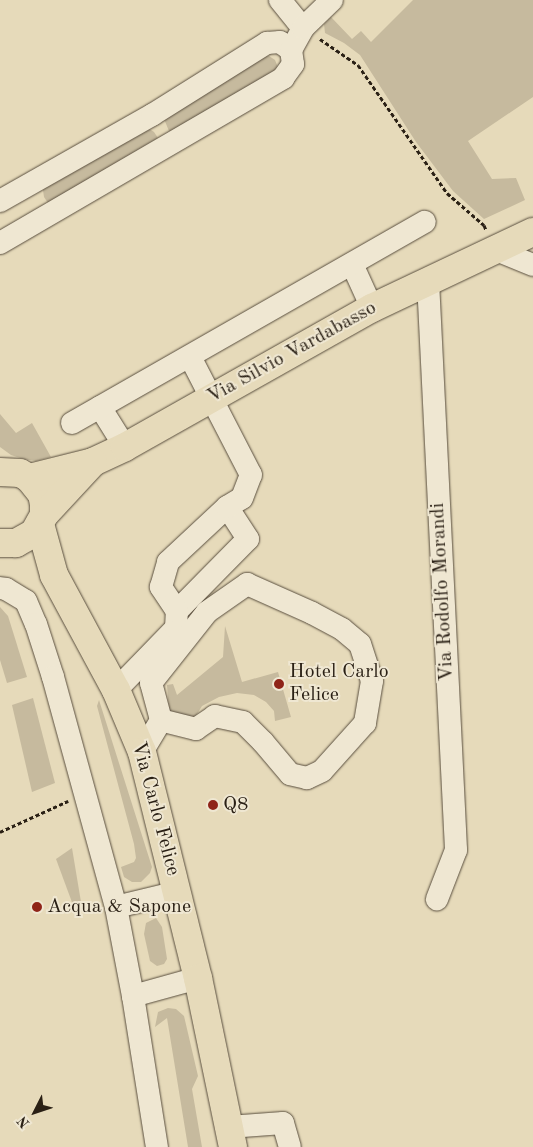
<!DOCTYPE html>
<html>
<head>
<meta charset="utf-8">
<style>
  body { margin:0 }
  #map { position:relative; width:533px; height:1147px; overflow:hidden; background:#e6daba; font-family:"Old Standard TT",serif }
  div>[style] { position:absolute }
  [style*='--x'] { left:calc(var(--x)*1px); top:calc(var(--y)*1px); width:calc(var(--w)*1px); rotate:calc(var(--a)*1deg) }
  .green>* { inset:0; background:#c6ba9e }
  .path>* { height:3px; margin-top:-1.5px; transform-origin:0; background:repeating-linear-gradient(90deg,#2a2015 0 4px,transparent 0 6.5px) }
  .roads { filter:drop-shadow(0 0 1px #594e3e) drop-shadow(0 0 1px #594e3e) }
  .minor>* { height:22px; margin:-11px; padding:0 11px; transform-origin:11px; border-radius:11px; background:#efe7d2 }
  .major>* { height:28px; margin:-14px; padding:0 14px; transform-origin:14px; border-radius:14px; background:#e6daba }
  .dots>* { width:14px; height:14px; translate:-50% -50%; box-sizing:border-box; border:2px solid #efe7d2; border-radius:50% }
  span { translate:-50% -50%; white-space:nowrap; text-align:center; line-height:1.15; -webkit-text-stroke:4px #efe7d2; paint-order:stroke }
  .street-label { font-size:20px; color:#2a2015 }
  .poi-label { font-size:20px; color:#2a2015 }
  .left { translate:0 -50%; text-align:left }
  .north { position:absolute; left:10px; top:1087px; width:50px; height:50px; -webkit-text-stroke:4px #efe7d2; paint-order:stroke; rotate:229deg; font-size:14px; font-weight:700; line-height:20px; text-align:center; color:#2a2015 }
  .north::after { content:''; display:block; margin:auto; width:18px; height:22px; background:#2a2015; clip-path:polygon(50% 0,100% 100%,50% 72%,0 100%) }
</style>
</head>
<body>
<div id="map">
  <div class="green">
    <i style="clip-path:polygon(413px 0,533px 0,533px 97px,468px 141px,492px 179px,516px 178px,525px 200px,484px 219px,453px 191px,416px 142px,360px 55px,344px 43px,325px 33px,324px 24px,331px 17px,352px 39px,361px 31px,371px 42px)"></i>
    <i style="clip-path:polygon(269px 56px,275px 60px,279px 70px,175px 132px,169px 131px,164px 119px,261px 57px)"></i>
    <i style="clip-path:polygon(148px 128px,154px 132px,158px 138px,48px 203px,44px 197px,43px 190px,47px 184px)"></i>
    <i style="clip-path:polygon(0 414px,16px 433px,32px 423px,51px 457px,36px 461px,23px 459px,11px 455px,0 447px)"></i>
    <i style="clip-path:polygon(0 607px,8px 616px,27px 677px,7px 683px,0 660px)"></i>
    <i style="clip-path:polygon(225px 626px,242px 682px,278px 672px,291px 717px,275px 721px,274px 711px,266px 702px,254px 695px,237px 693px,219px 697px,202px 706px,194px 719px,169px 712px,167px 685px,173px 684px,177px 695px,223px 657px)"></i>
    <i style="clip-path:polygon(33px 698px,55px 783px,32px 792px,12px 705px)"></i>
    <i style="clip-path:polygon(99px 700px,152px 867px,150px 873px,141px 882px,132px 882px,124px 877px,121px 867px,134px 862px,136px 858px,134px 844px,97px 706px)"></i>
    <i style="clip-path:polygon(72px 848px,81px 902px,73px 905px,56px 859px)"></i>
    <i style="clip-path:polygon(156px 918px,162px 927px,167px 959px,164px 964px,157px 966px,150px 961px,144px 934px,146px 923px)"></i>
    <i style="clip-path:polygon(168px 1008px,176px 1009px,184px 1016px,198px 1076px,192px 1089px,202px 1147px,188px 1147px,167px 1018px,155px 1027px,158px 1012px)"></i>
  </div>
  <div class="path">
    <i style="--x:320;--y:39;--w:46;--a:34.4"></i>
    <i style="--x:358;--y:65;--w:156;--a:55.2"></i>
    <i style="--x:447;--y:193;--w:49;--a:40.9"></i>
    <i style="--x:484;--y:225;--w:5;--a:68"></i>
    <i style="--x:0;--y:832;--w:75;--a:-24.5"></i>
  </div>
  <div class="roads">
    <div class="minor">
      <i style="--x:280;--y:0;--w:36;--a:51"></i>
      <i style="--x:0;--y:201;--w:175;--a:-29.5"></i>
      <i style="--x:152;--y:115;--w:136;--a:-32.1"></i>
      <i style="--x:267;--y:43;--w:13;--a:-4"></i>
      <i style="--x:280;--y:42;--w:14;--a:36"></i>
      <i style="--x:0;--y:243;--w:328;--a:-30.2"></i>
      <i style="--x:283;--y:78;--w:17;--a:-54"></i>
      <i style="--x:293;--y:64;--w:14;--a:-98"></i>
      <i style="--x:291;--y:50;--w:25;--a:-61"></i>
      <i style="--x:303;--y:28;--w:40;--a:-44"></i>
      <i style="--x:494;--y:249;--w:42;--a:22.3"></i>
      <i style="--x:352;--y:264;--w:48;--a:65.6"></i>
      <i style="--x:428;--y:281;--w:570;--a:87.18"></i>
      <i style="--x:456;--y:850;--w:53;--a:111.2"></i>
      <i style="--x:100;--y:407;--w:47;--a:58"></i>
      <i style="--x:72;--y:423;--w:406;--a:-29.7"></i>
      <i style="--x:0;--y:588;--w:6;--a:9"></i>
      <i style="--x:6;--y:589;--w:23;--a:31"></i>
      <i style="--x:26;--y:601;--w:25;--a:67"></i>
      <i style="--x:36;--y:624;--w:56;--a:72.2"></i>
      <i style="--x:53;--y:677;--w:238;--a:74.7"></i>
      <i style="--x:116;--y:907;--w:64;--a:-13.6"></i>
      <i style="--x:177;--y:611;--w:101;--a:-45.4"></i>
      <i style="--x:248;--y:539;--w:38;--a:-123"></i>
      <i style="--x:116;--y:690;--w:86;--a:-45.9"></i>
      <i style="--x:176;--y:628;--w:17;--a:-87"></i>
      <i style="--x:177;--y:611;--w:29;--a:-124"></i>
      <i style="--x:161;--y:587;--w:26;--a:-74"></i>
      <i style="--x:168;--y:562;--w:81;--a:-43"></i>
      <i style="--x:227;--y:507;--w:17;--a:-31"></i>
      <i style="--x:242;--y:498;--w:25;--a:-69"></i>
      <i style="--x:251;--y:475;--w:133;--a:-117.3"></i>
      <i style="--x:142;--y:752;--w:37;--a:-59"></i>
      <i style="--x:161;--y:720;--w:38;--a:-105"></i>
      <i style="--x:151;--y:683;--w:90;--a:-51.7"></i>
      <i style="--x:207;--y:612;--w:49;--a:-35"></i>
      <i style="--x:247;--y:584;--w:71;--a:24"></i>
      <i style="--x:312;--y:613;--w:34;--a:28"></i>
      <i style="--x:342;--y:629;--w:23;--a:40"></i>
      <i style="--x:360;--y:644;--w:39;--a:72"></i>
      <i style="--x:372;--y:681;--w:43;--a:99.5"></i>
      <i style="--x:365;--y:723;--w:64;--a:131.9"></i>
      <i style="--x:322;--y:771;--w:17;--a:155"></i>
      <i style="--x:307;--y:778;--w:17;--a:-167"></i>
      <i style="--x:290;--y:774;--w:42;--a:-130.2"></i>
      <i style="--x:263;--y:742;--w:28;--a:-135"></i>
      <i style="--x:243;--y:722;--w:29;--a:-168"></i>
      <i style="--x:215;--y:716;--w:23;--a:146"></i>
      <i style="--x:196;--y:729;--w:36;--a:-166"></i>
      <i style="--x:116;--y:907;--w:91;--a:79.2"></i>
      <i style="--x:133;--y:996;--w:153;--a:81"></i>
      <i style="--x:133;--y:996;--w:67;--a:-15.5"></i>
      <i style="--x:229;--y:1127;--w:54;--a:-4.2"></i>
      <i style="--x:283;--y:1123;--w:25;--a:74"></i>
    </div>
    <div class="major">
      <i style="--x:0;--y:472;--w:20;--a:3"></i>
      <i style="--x:20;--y:473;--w:10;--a:29"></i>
      <i style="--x:29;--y:478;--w:21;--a:51"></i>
      <i style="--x:42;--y:494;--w:10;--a:79"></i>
      <i style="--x:44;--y:504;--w:11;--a:90"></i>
      <i style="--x:44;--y:515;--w:21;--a:119"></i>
      <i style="--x:34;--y:533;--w:21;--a:151"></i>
      <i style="--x:16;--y:543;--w:16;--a:180"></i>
      <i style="--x:29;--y:478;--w:66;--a:-14"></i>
      <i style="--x:93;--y:462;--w:35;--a:-25"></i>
      <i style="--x:125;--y:447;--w:283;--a:-29.4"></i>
      <i style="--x:372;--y:308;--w:178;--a:-25.3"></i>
      <i style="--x:44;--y:515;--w:72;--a:-47.2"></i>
      <i style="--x:40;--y:524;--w:53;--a:74.6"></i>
      <i style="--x:54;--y:575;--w:131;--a:61.7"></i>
      <i style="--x:116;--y:690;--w:67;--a:67.2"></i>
      <i style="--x:142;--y:752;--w:233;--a:76.1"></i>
      <i style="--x:198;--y:978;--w:173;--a:78.3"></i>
    </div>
  </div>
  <div class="dots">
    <i style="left:279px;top:684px;background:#8f2418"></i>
    <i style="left:213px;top:805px;background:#8f2418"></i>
    <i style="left:37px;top:907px;background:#8f2418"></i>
  </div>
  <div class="street-label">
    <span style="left:292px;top:353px;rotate:-29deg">Via Silvio Vardabasso</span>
    <span style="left:443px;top:592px;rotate:-93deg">Via Rodolfo Morandi</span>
    <span style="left:155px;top:809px;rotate:75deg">Via Carlo Felice</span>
  </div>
  <div class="poi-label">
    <span class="left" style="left:289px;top:684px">Hotel Carlo<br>Felice</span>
    <span class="left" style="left:223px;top:805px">Q8</span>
    <span class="left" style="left:47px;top:907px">Acqua &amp; Sapone</span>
  </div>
  <div class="north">N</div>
</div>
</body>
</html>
